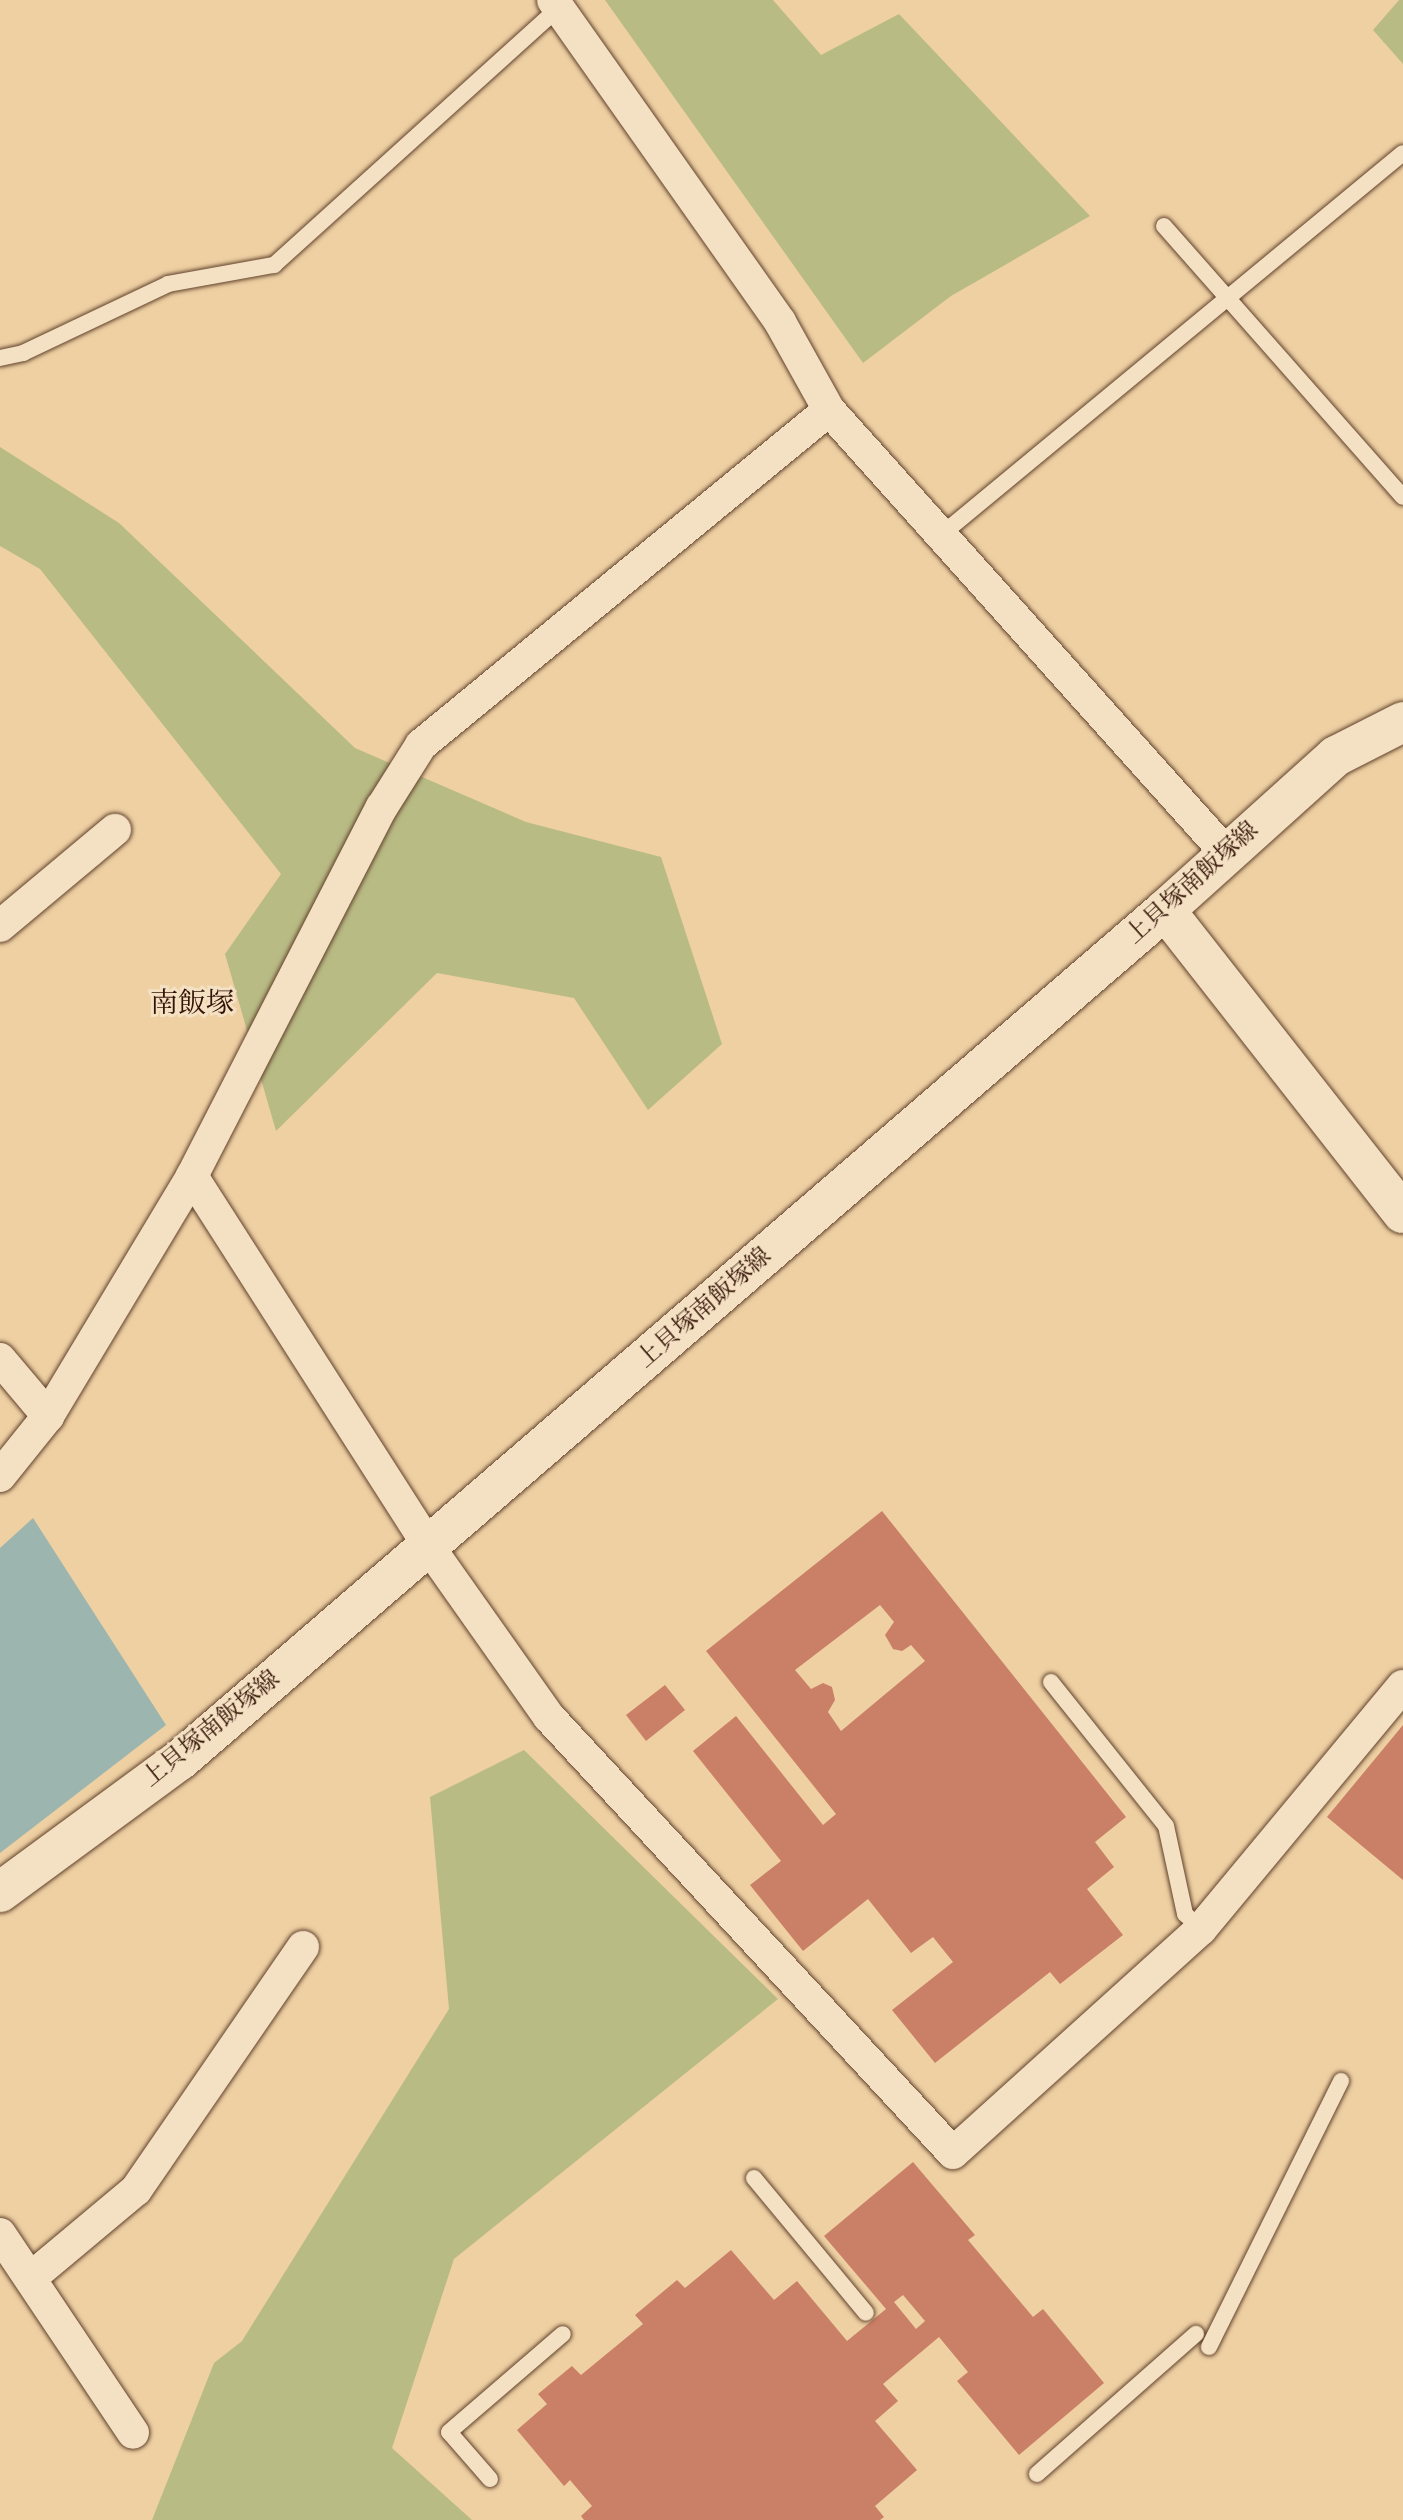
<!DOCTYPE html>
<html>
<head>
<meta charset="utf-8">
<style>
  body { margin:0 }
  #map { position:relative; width:1403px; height:2520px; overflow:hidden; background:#eed0a3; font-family:"Old Standard TT","Noto Serif JP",serif }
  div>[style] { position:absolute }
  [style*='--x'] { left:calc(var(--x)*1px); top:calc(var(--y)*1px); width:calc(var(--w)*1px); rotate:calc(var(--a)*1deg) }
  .green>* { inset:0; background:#b9bb85 }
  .water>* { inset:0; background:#9cb5ae }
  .building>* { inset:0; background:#ca7f67 }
  .roads { filter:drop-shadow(0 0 2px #61422c) drop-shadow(0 0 2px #61422c) }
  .service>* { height:16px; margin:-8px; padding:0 8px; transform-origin:8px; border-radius:8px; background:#f4e0c3 }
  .minor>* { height:32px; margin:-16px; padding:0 16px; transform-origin:16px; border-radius:16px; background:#f4e0c3 }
  .tertiary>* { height:40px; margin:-20px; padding:0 20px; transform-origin:20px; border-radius:20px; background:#f4e0c3 }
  span { translate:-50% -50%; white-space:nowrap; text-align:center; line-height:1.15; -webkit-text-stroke:6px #f4e0c3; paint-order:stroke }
  .street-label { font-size:24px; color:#321305 }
  .quarter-label { font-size:28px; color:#321305 }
</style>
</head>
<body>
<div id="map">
  <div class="green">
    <i style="clip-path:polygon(605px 0,773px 0,821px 55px,899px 14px,1090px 216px,951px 296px,863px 363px)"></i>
    <i style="clip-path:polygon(1399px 0,1403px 0,1403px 64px,1373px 30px)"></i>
    <i style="clip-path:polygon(0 447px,119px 523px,355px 748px,526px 822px,661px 857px,722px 1044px,648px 1110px,574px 998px,437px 973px,276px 1131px,225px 954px,281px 874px,40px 569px,0 546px)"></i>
    <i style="clip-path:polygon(524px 1750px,778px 1999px,454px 2259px,392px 2448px,472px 2520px,152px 2520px,214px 2363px,242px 2341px,449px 2009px,430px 1797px)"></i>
  </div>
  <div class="water">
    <i style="clip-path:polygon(33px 1518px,166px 1725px,0 1853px,0 1548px)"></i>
  </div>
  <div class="building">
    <i style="clip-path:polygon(evenodd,882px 1511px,1126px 1817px,1095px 1842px,1114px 1867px,1087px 1889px,1123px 1935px,1060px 1984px,1050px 1972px,935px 2063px,892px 2010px,953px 1962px,933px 1937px,911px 1953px,868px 1899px,803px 1951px,750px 1885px,781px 1861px,693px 1751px,736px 1716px,823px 1825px,836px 1814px,706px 1651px,882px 1511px,880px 1605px,894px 1622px,885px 1635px,893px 1649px,902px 1651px,911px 1645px,925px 1661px,841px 1731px,828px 1712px,835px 1700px,832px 1687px,823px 1683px,811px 1689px,795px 1670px,880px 1605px)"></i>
    <i style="clip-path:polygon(665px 1685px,685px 1710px,646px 1741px,626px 1715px)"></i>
    <i style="clip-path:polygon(1403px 1725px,1403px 1880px,1327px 1817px)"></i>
    <i style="clip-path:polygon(evenodd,913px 2162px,975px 2235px,968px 2240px,1033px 2317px,1043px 2309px,1104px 2383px,1019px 2455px,957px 2381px,968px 2372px,939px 2337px,883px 2384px,898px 2401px,875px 2421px,917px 2470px,875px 2506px,884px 2517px,880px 2520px,584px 2520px,581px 2516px,592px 2506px,570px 2480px,564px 2486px,517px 2430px,547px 2404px,538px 2394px,572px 2366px,581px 2375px,643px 2324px,635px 2315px,677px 2280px,685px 2288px,731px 2250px,774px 2300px,797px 2281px,847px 2341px,886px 2309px,824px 2236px,913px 2162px,903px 2295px,925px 2321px,916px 2329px,894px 2302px,903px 2295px)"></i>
  </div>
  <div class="roads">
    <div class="service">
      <i style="--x:1164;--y:226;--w:361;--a:48.6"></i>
      <i style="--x:0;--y:358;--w:24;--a:-12"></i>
      <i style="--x:23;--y:353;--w:161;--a:-25.4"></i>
      <i style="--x:168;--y:284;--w:108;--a:-10.2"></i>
      <i style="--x:274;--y:265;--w:385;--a:-42.1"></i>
      <i style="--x:941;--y:535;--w:599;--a:-39.59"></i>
      <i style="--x:1051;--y:1682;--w:184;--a:51.4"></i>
      <i style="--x:1166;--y:1826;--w:90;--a:77.8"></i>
      <i style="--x:1185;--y:1914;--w:22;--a:43"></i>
      <i style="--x:754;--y:2178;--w:175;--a:50.3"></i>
      <i style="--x:1209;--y:2347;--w:297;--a:-63.6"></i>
      <i style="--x:1037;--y:2474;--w:212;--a:-41.4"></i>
      <i style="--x:490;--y:2479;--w:62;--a:-131.1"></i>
      <i style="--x:449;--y:2432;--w:150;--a:-40.7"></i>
    </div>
    <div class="minor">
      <i style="--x:553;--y:0;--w:394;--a:54.8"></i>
      <i style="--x:780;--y:322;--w:101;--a:60.9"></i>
      <i style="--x:829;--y:410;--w:596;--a:48.13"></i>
      <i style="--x:0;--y:926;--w:150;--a:-39.9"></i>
      <i style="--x:192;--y:1176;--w:440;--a:57.4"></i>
      <i style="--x:429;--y:1547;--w:208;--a:54.8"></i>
      <i style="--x:549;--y:1717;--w:594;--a:47.18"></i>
      <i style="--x:953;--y:2153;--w:334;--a:-42.1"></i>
      <i style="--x:1201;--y:1929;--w:316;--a:-50.3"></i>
      <i style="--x:0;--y:1359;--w:75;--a:49.9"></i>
      <i style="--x:0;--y:1476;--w:77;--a:-51.3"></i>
      <i style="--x:48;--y:1416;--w:280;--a:-59"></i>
      <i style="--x:192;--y:1176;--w:415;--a:-62.8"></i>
      <i style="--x:382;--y:807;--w:73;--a:-57.8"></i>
      <i style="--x:421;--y:745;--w:528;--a:-39.39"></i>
      <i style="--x:0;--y:2234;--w:239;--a:56.2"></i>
      <i style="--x:33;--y:2276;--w:134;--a:-39.9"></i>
      <i style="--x:136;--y:2190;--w:295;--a:-55.5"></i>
    </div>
    <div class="tertiary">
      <i style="--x:1165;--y:910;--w:385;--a:51.9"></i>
      <i style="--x:0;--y:1892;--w:223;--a:-36.3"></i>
      <i style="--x:180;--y:1760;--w:1301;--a:-40.79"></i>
      <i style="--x:1165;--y:910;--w:230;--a:-42"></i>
      <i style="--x:1336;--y:756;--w:75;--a:-26.9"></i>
    </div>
  </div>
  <div class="street-label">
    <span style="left:1193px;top:884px;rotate:-42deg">上貝塚南飯塚線</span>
    <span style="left:705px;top:1309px;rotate:-41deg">上貝塚南飯塚線</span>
    <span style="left:212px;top:1730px;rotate:-39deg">上貝塚南飯塚線</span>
  </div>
  <div class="quarter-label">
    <span style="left:192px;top:1005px">南飯塚</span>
  </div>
</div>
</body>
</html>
